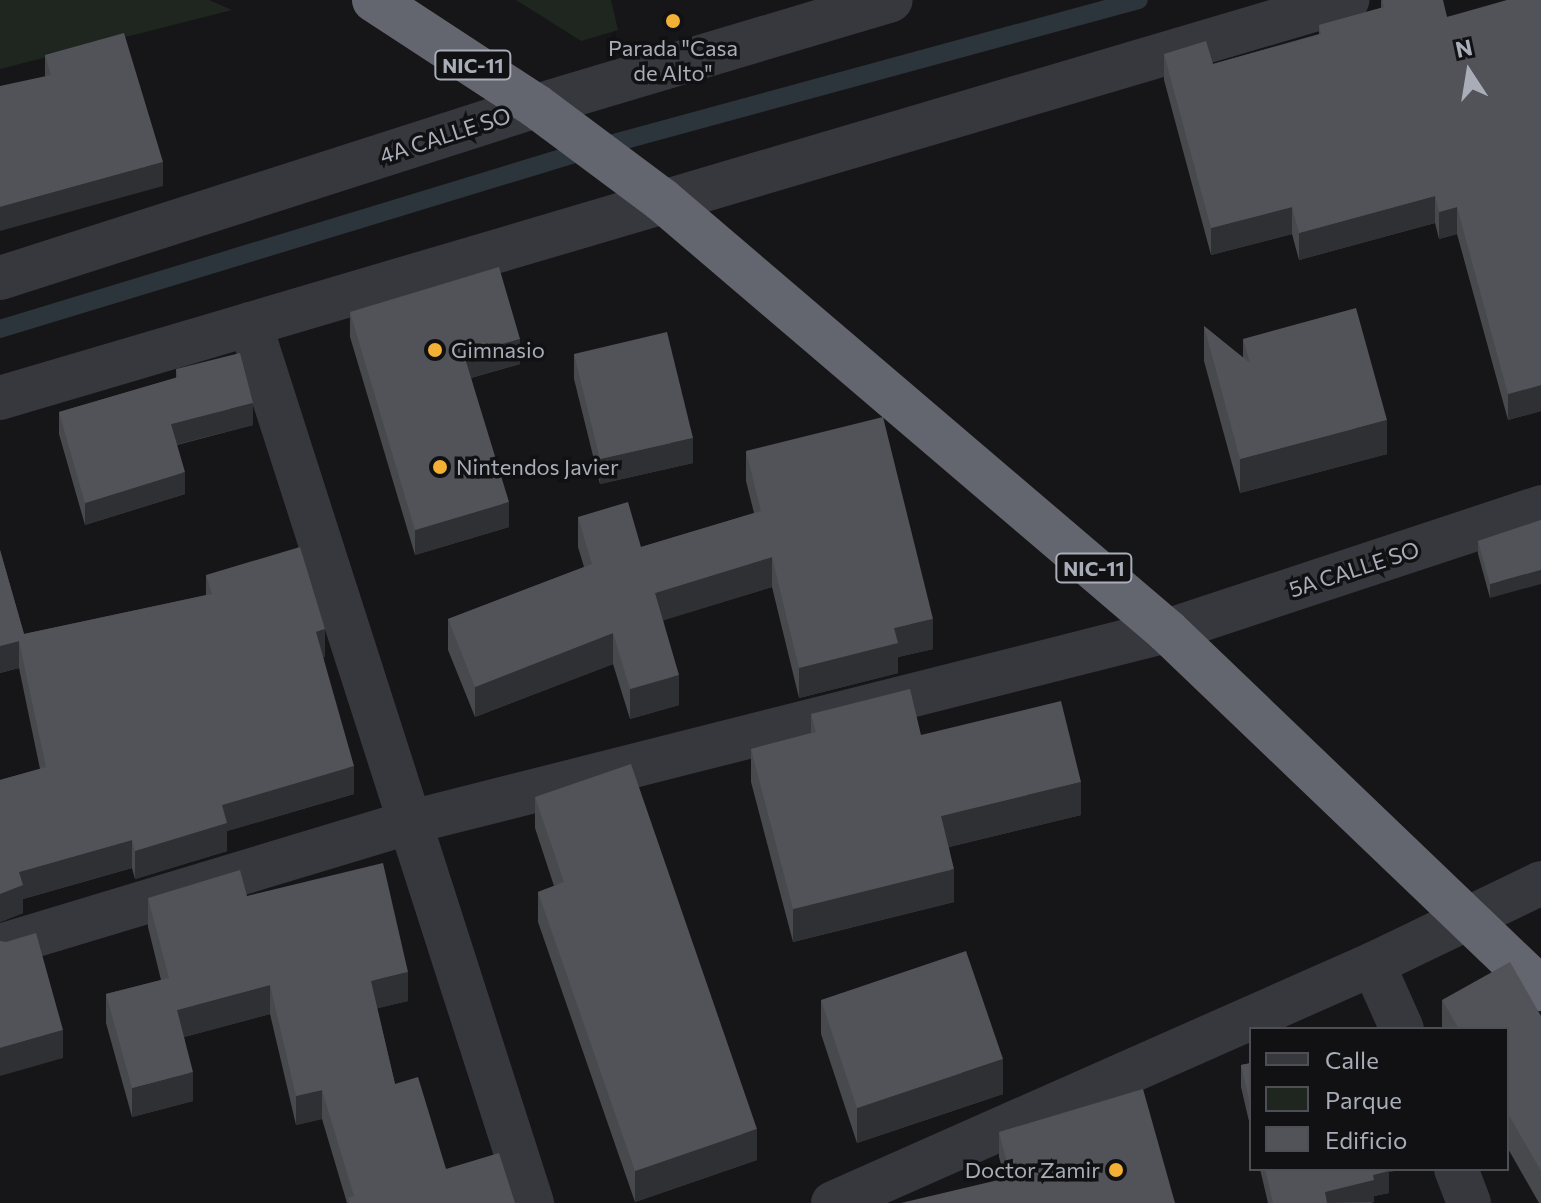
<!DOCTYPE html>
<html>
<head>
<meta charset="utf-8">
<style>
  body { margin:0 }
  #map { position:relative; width:1541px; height:1203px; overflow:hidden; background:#161618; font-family:Commissioner,sans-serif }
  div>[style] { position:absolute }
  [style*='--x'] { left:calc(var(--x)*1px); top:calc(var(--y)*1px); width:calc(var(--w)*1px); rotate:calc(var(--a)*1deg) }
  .green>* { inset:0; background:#1e261f }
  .stream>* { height:18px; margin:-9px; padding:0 9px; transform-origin:9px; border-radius:9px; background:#2c353c }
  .minor>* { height:44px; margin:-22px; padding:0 22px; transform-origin:22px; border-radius:22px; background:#37383d }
  .highway>* { height:44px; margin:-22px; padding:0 22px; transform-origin:22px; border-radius:22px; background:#63666e }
  .wall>* { inset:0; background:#47494d }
  .shaded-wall>* { inset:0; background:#2f3033 }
  .building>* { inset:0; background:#525359 }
  .dots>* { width:22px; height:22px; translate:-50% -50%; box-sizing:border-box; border:4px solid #111113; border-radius:50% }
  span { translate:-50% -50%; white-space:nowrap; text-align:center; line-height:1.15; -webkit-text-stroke:7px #111113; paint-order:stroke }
  .shield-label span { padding:2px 6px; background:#111113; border:2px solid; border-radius:6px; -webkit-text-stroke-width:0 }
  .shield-label { font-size:20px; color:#a8adb8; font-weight:700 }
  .poi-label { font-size:22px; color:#a8adb8 }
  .left { translate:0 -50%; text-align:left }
  .right { translate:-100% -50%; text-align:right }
  .street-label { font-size:22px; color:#a8adb8 }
  .legend { position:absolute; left:1249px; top:1027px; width:260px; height:144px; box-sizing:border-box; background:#111113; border:2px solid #4d4f55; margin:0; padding:10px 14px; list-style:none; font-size:24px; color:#a8adb8 }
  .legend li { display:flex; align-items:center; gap:16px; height:40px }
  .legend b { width:40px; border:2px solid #4d4f55 }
  .north { position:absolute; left:1429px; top:32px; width:80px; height:80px; -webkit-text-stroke:6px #111113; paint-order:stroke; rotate:348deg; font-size:22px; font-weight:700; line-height:32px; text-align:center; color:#a8adb8 }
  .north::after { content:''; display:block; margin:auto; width:28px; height:36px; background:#a8adb8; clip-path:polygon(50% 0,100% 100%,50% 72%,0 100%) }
</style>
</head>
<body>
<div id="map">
  <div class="green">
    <i style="clip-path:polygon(0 0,209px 0,232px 10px,0 69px)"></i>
    <i style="clip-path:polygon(516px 0,611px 0,618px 30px,581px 41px)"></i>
  </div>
  <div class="stream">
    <i style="--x:0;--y:329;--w:607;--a:-16.94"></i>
    <i style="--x:581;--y:152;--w:578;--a:-15.24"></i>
  </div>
  <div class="minor">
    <i style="--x:0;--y:278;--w:563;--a:-17.79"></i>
    <i style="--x:536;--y:106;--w:370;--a:-16.6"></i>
    <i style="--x:250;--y:324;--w:923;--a:72.21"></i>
    <i style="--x:0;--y:398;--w:1405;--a:-16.46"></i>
    <i style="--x:0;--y:946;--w:425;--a:-16.8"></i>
    <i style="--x:407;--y:823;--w:784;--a:-14.18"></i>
    <i style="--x:1167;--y:631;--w:394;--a:-18.3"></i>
    <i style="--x:1373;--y:964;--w:71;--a:66"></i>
    <i style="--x:1456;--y:1169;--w:36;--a:69"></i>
    <i style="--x:833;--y:1203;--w:591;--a:-23.87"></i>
    <i style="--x:1373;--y:964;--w:187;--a:-25.7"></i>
  </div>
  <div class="highway">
    <i style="--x:374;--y:0;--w:194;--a:33.2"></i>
    <i style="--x:536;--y:106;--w:157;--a:36.7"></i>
    <i style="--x:662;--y:200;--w:664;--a:40.48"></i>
    <i style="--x:1167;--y:631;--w:518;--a:43.75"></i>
  </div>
  <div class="wall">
    <i style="clip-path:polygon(1381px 0,1447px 17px,1541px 0,1541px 411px,1508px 420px,1457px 234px,1439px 239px,1435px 223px,1299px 260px,1292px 234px,1211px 255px,1164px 80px,1164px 54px,1213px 64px,1319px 34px,1319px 25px,1381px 8px)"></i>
    <i style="clip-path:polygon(45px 55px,163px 186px,45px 76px)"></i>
    <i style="clip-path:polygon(350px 312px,520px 364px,471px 378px,509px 527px,415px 555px,350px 337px)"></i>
    <i style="clip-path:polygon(1204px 326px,1243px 358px,1243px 339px,1387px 454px,1240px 493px,1204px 361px)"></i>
    <i style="clip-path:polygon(574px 354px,693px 463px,600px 484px,574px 379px)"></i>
    <i style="clip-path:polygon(176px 369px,253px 425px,177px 445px,185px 494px,85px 525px,59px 434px,59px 412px,176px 378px)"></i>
    <i style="clip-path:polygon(746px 451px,933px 649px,898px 657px,898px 673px,799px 698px,772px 587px,663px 620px,679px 705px,630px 719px,613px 664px,475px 717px,448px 650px,448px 619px,584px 567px,578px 547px,578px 517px,641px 547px,754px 513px,746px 481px)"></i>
    <i style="clip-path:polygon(1541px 520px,1490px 598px,1478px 554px,1478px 541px)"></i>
    <i style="clip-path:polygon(0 550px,24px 634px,206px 595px,206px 575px,325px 657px,323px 657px,354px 794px,227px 831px,227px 851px,135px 879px,132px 868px,23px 899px,23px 913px,0 922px,0 780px,40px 769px,19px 668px,0 673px)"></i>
    <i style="clip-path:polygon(811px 714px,1081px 815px,949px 847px,954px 902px,793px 942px,751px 782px,751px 749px,811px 733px)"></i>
    <i style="clip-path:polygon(535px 797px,757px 1160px,635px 1202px,538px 922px,538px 892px,554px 886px,535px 828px)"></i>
    <i style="clip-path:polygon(247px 896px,408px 1001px,377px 1008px,395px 1084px,446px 1169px,515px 1203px,347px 1203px,322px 1119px,296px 1125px,270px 1014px,184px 1037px,193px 1101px,132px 1117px,106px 1023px,106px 994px,161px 980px,148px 927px,148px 898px)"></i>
    <i style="clip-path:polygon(821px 1000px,1003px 1094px,857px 1143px,821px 1034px)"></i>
    <i style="clip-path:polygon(1442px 1000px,1541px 1016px,1541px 1203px,1539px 1203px,1507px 1147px,1507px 1029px,1442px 1029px)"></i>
    <i style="clip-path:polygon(1251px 1063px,1251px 1130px,1241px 1087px,1241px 1065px)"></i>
    <i style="clip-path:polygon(999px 1132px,1175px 1203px,1005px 1178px,999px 1157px)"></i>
    <i style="clip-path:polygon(1260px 1169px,1404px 1169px,1389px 1172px,1389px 1193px,1374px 1196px,1374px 1202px,1371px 1203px,1268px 1203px)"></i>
  </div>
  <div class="shaded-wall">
    <i style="clip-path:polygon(163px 162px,163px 186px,0 231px,0 207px)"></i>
    <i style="clip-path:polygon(1435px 196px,1435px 223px,1299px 260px,1299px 233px)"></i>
    <i style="clip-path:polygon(1292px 207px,1292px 234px,1211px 255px,1211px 228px)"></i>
    <i style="clip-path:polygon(1457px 207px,1457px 234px,1439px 239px,1439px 212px)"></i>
    <i style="clip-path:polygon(520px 339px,520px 364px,464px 380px,464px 355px)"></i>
    <i style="clip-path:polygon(1541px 385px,1541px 411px,1508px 420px,1508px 394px)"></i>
    <i style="clip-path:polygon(253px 403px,253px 425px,171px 446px,171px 424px)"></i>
    <i style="clip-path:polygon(1387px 420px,1387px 454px,1240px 493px,1240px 459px)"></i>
    <i style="clip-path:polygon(693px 438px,693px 463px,600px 484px,600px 459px)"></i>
    <i style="clip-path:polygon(185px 472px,185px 494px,85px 525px,85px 503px)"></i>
    <i style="clip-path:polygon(509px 502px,509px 527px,415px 555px,415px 530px)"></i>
    <i style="clip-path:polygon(772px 557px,772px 587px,655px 623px,655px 593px)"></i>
    <i style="clip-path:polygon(1541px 570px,1541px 584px,1490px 598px,1490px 584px)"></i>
    <i style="clip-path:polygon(933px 619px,933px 649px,898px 657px,898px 673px,799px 698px,799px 668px,894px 628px)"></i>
    <i style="clip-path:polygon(325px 629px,325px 657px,316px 660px,316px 632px)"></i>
    <i style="clip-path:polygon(613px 633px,613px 664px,475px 717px,475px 687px)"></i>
    <i style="clip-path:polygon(19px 641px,19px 668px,0 673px,0 646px)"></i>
    <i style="clip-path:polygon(679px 675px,679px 705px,630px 719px,630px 689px)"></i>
    <i style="clip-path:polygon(354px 766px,354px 794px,227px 831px,227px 851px,135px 879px,135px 851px,222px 805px)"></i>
    <i style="clip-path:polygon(1081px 782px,1081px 815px,941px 849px,941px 816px)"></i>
    <i style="clip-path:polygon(132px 840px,132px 868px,23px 899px,23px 913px,0 922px,0 894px,19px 872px)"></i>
    <i style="clip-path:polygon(954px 869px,954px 902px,793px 942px,793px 909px)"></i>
    <i style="clip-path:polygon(408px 972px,408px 1001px,371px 1010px,371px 981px)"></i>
    <i style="clip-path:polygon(270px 985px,270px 1014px,177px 1039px,177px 1010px)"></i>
    <i style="clip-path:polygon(63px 1030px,63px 1058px,0 1076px,0 1048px)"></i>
    <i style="clip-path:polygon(1003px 1059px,1003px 1094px,857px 1143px,857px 1108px)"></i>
    <i style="clip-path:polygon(193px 1072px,193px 1101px,132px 1117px,132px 1088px)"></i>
    <i style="clip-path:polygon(322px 1090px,322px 1119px,296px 1125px,296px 1096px)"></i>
    <i style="clip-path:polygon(757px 1129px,757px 1160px,635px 1202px,635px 1171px)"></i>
    <i style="clip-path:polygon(1385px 1169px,1404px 1169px,1389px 1172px,1389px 1193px,1374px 1196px,1374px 1202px,1325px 1203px,1325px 1192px,1373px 1175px)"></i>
  </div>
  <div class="building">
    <i style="clip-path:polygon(1382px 0,1443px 0,1447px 17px,1507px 0,1541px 0,1541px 385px,1508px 394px,1457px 207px,1439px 212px,1435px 196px,1299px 233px,1292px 207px,1211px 228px,1164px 54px,1206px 41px,1213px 64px,1321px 34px,1319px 25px,1384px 7px)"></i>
    <i style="clip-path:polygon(124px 33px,163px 162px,0 207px,0 86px,51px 75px,45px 55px)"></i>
    <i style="clip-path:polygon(499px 267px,520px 339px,464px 355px,509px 502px,415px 530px,350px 312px)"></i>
    <i style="clip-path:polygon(1356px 308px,1387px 420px,1240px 459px,1204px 326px,1250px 363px,1243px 339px)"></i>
    <i style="clip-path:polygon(667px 332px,693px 438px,600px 459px,574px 354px)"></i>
    <i style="clip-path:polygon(240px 353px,253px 403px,171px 424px,185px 472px,85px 503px,59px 412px,178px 377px,176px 369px)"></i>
    <i style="clip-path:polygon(883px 417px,933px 619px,894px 628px,898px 643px,799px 668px,772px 557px,655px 593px,679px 675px,630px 689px,613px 633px,475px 687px,448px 619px,592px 564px,578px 517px,628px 502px,641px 547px,761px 511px,746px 451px)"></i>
    <i style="clip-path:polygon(1541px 520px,1541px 570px,1490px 584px,1478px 541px)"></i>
    <i style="clip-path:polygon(300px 547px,325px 629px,316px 632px,354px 766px,222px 805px,227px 823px,135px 851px,132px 840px,19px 872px,23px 885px,0 894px,0 780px,46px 767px,19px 641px,0 646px,0 550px,24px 634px,212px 594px,206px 575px)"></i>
    <i style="clip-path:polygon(910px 689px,921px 735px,1061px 701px,1081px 782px,941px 816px,954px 869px,793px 909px,751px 749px,816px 732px,811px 714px)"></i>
    <i style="clip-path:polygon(631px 764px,757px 1129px,635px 1171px,538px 892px,564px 882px,535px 797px)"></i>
    <i style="clip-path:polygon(383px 863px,408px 972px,371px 981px,395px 1084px,418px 1077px,446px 1169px,499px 1153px,515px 1203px,350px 1203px,348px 1198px,354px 1196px,322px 1090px,296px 1096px,270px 985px,177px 1010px,193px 1072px,132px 1088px,106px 994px,169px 978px,148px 898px,240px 870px,247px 896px)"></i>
    <i style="clip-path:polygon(36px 933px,63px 1030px,0 1048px,0 941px,6px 942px)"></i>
    <i style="clip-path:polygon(966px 951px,1003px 1059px,857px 1108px,821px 1000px)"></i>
    <i style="clip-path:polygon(1510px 962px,1541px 1016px,1541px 1171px,1507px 1112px,1507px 1029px,1459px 1029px,1442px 1000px)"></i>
    <i style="clip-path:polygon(1251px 1063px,1251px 1108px,1241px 1065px)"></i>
    <i style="clip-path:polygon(1143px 1089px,1175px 1203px,901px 1203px,1011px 1177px,999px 1132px)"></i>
    <i style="clip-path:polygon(1265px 1169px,1388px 1169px,1389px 1171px,1373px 1175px,1374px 1180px,1325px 1192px,1327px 1203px,1273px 1203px)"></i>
  </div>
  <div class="dots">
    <i style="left:673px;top:21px;background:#f2b134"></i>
    <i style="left:435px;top:350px;background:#f2b134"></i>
    <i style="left:440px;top:467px;background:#f2b134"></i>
    <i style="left:1116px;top:1170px;background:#f2b134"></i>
  </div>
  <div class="shield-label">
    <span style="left:473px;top:65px">NIC-11</span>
    <span style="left:1094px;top:568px">NIC-11</span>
  </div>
  <div class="poi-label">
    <span style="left:673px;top:60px">Parada "Casa<br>de Alto"</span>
    <span class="left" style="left:451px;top:350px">Gimnasio</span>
    <span class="left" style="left:456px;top:467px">Nintendos Javier</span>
    <span class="right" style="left:1100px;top:1170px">Doctor Zamir</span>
  </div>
  <div class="street-label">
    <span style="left:445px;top:135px;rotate:-18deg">4A CALLE SO</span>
    <span style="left:1354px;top:569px;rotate:-18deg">5A CALLE SO</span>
  </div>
  <ul class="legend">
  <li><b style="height:10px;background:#37383d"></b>Calle</li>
  <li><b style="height:22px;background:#1e261f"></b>Parque</li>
  <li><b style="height:22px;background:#525359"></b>Edificio</li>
  </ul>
  <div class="north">N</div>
</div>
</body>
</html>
